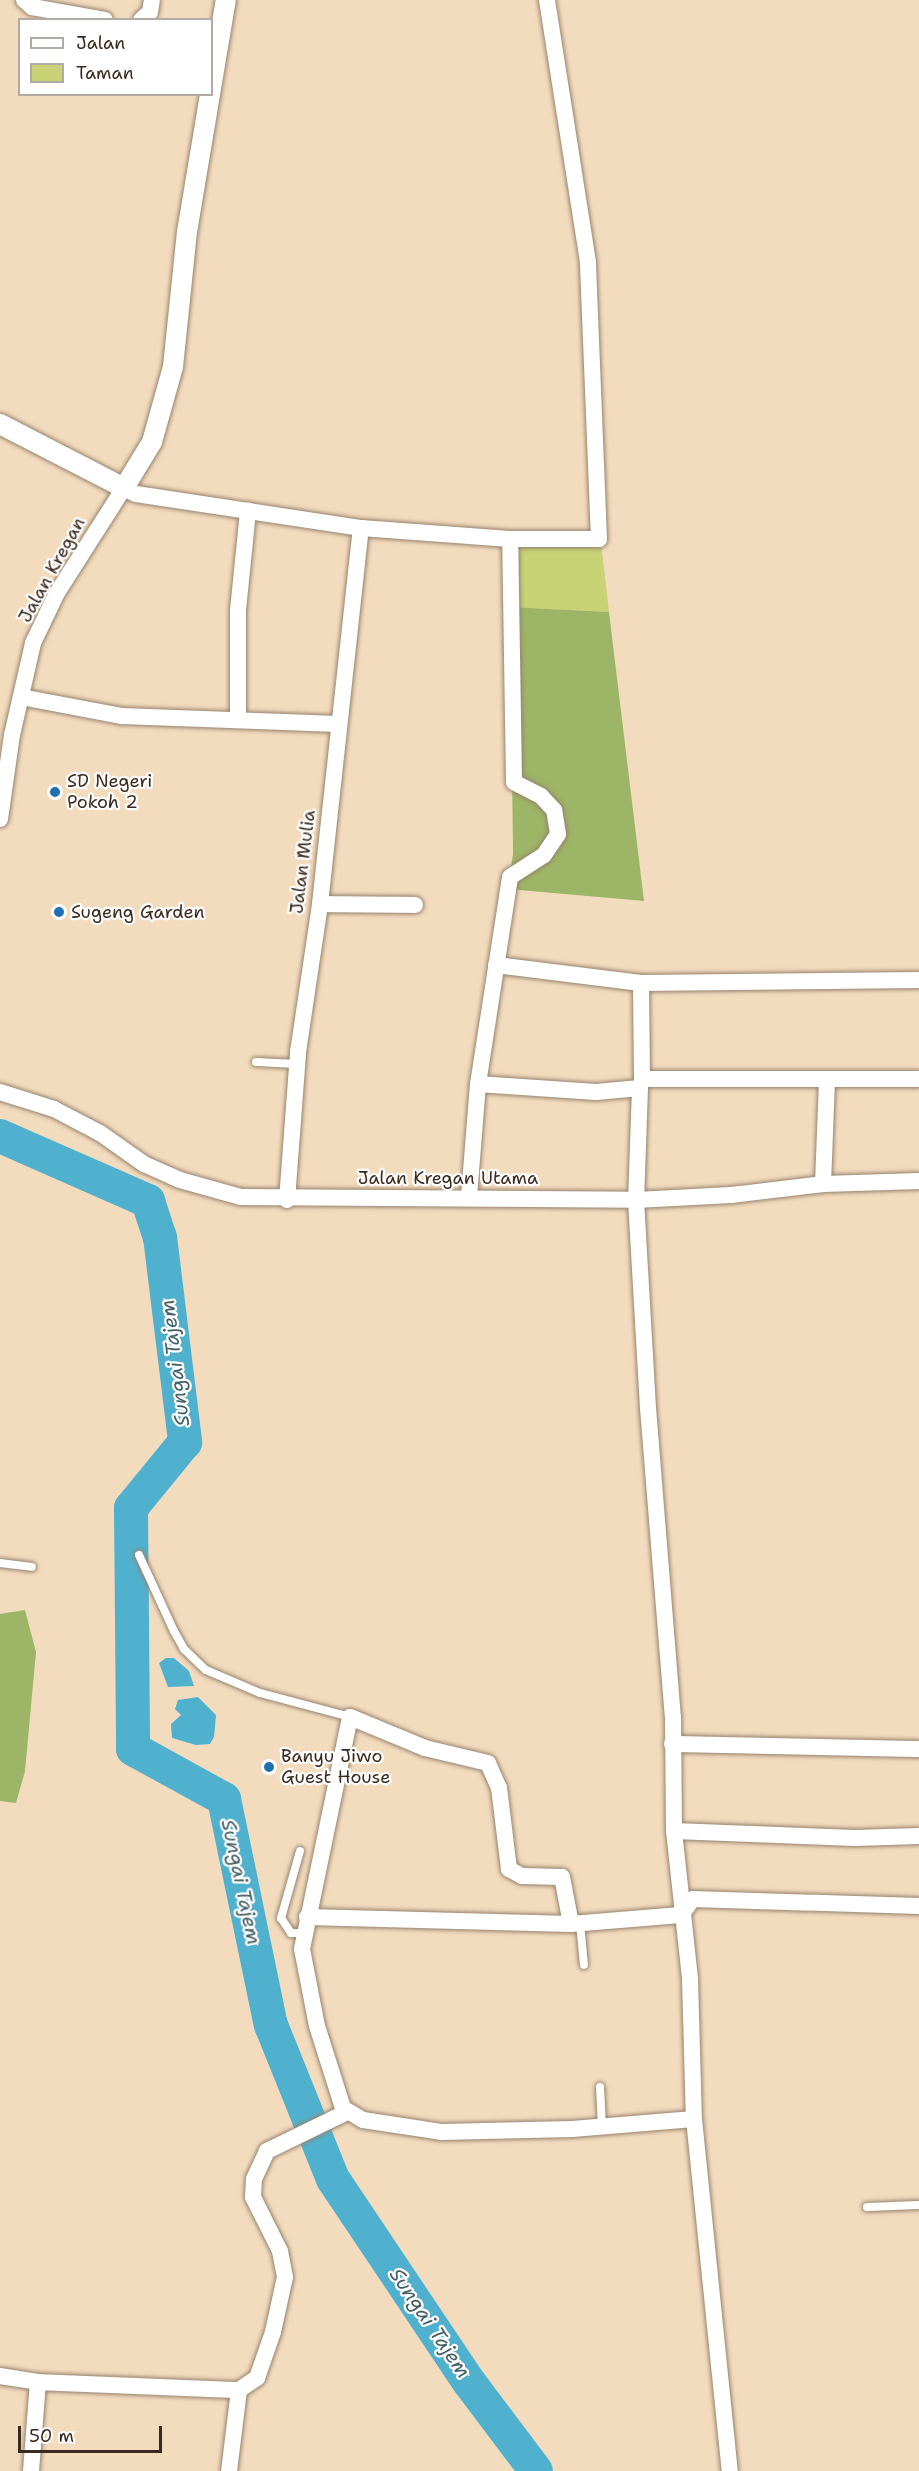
<!DOCTYPE html>
<html>
<head>
<meta charset="utf-8">
<style>
  body { margin:0 }
  #map { position:relative; width:919px; height:2471px; overflow:hidden; background:#f3dcbe; font-family:"Shantell Sans",sans-serif }
  div>[style] { position:absolute }
  [style*='--x'] { left:calc(var(--x)*1px); top:calc(var(--y)*1px); width:calc(var(--w)*1px); rotate:calc(var(--a)*1deg) }
  .green>* { inset:0; background:#c7d375 }
  .forest>* { inset:0; background:#9db566 }
  .water>* { inset:0; background:#50b1cf }
  .river>* { height:34px; margin:-17px; padding:0 17px; transform-origin:17px; border-radius:17px; background:#50b1cf }
  .roads { filter:drop-shadow(0 0 2px #97836e) drop-shadow(0 0 2px #97836e) }
  .service>* { height:8px; margin:-4px; padding:0 4px; transform-origin:4px; border-radius:4px; background:#fff }
  .minor>* { height:16px; margin:-8px; padding:0 8px; transform-origin:8px; border-radius:8px; background:#fff }
  .tertiary>* { height:20px; margin:-10px; padding:0 10px; transform-origin:10px; border-radius:10px; background:#fff }
  .dots>* { width:16px; height:16px; translate:-50% -50%; box-sizing:border-box; border:3px solid #fff; border-radius:50% }
  span { translate:-50% -50%; white-space:nowrap; text-align:center; line-height:1.15; -webkit-text-stroke:4.5px #fff; paint-order:stroke }
  .street-label { font-size:18px; color:#3b2a1e }
  .poi-label { font-size:18px; color:#3b2a1e }
  .left { translate:0 -50%; text-align:left }
  .water-label { font-size:20px; color:#436065; font-style:italic }
  .legend { position:absolute; left:18px; top:18px; width:195px; height:78px; box-sizing:border-box; background:#fff; border:2px solid #b1aaa5; margin:0; padding:8px 10px; list-style:none; font-size:18px; color:#3b2a1e }
  .legend li { display:flex; align-items:center; gap:12px; height:30px }
  .legend b { width:30px; border:2px solid #b1aaa5 }
  .scale { position:absolute; left:18px; top:2426px; width:144px; height:27px; box-sizing:border-box; border:3px solid #3b2a1e; border-top:0; padding-left:8px; font-size:18px; line-height:21px; white-space:nowrap; color:#3b2a1e; -webkit-text-stroke:4px #fff; paint-order:stroke }
</style>
</head>
<body>
<div id="map">
  <div class="green">
    <i style="clip-path:polygon(601px 542px,609px 612px,510px 607px,509px 543px)"></i>
  </div>
  <div class="forest">
    <i style="clip-path:polygon(510px 607px,609px 612px,644px 901px,508px 889px,513px 854px)"></i>
    <i style="clip-path:polygon(25px 1610px,36px 1652px,25px 1771px,16px 1803px,0 1801px,0 1614px)"></i>
  </div>
  <div class="water">
    <i style="clip-path:polygon(166px 1658px,174px 1658px,189px 1671px,194px 1686px,168px 1687px,159px 1663px)"></i>
    <i style="clip-path:polygon(198px 1697px,216px 1715px,214px 1737px,210px 1744px,196px 1745px,172px 1738px,171px 1724px,181px 1715px,175px 1709px,178px 1700px)"></i>
  </div>
  <div class="river">
    <i style="--x:0;--y:1136;--w:162;--a:23.7"></i>
    <i style="--x:148;--y:1201;--w:38;--a:72"></i>
    <i style="--x:160;--y:1237;--w:207;--a:83"></i>
    <i style="--x:185;--y:1442;--w:85;--a:129.3"></i>
    <i style="--x:131;--y:1508;--w:241;--a:89.5"></i>
    <i style="--x:133;--y:1749;--w:104;--a:28.8"></i>
    <i style="--x:224;--y:1799;--w:231;--a:78.3"></i>
    <i style="--x:271;--y:2025;--w:166;--a:68.1"></i>
    <i style="--x:333;--y:2179;--w:244;--a:56.2"></i>
    <i style="--x:469;--y:2382;--w:111;--a:53"></i>
  </div>
  <div class="roads">
    <div class="service">
      <i style="--x:256;--y:1062;--w:41;--a:2.8"></i>
      <i style="--x:139;--y:1555;--w:84;--a:65.3"></i>
      <i style="--x:174;--y:1631;--w:21;--a:61"></i>
      <i style="--x:184;--y:1649;--w:30;--a:44"></i>
      <i style="--x:206;--y:1670;--w:59;--a:23.1"></i>
      <i style="--x:260;--y:1693;--w:93;--a:14.9"></i>
      <i style="--x:0;--y:1563;--w:32;--a:7"></i>
      <i style="--x:300;--y:1851;--w:70;--a:105.8"></i>
      <i style="--x:281;--y:1918;--w:18;--a:56"></i>
      <i style="--x:291;--y:1933;--w:13;--a:0"></i>
      <i style="--x:580;--y:1923;--w:42;--a:84.6"></i>
      <i style="--x:600;--y:2087;--w:40;--a:87.1"></i>
      <i style="--x:867;--y:2207;--w:52;--a:-2.2"></i>
    </div>
    <div class="minor">
      <i style="--x:24;--y:0;--w:11;--a:41"></i>
      <i style="--x:32;--y:7;--w:74;--a:10.1"></i>
      <i style="--x:141;--y:20;--w:12;--a:-42"></i>
      <i style="--x:150;--y:12;--w:12;--a:-81"></i>
      <i style="--x:21;--y:697;--w:103;--a:10.7"></i>
      <i style="--x:122;--y:716;--w:216;--a:2.1"></i>
      <i style="--x:238;--y:720;--w:110;--a:-90"></i>
      <i style="--x:238;--y:610;--w:100;--a:-84.2"></i>
      <i style="--x:0;--y:819;--w:85;--a:-81.9"></i>
      <i style="--x:12;--y:735;--w:94;--a:-77.1"></i>
      <i style="--x:33;--y:643;--w:55;--a:-64.4"></i>
      <i style="--x:57;--y:593;--w:125;--a:-57.5"></i>
      <i style="--x:124;--y:488;--w:13;--a:27"></i>
      <i style="--x:136;--y:494;--w:228;--a:8.6"></i>
      <i style="--x:361;--y:528;--w:149;--a:4.2"></i>
      <i style="--x:510;--y:539;--w:89;--a:0"></i>
      <i style="--x:599;--y:539;--w:277;--a:-92.3"></i>
      <i style="--x:588;--y:262;--w:265;--a:-98.9"></i>
      <i style="--x:320;--y:904;--w:95;--a:0.6"></i>
      <i style="--x:496;--y:965;--w:146;--a:7.1"></i>
      <i style="--x:641;--y:983;--w:278;--a:-0.6"></i>
      <i style="--x:641;--y:983;--w:96;--a:89.4"></i>
      <i style="--x:642;--y:1079;--w:277;--a:0"></i>
      <i style="--x:478;--y:1084;--w:118;--a:3.9"></i>
      <i style="--x:596;--y:1092;--w:44;--a:-5.2"></i>
      <i style="--x:640;--y:1088;--w:112;--a:92"></i>
      <i style="--x:636;--y:1200;--w:208;--a:86.7"></i>
      <i style="--x:648;--y:1408;--w:310;--a:85.4"></i>
      <i style="--x:673;--y:1717;--w:114;--a:89.5"></i>
      <i style="--x:674;--y:1831;--w:149;--a:83.8"></i>
      <i style="--x:690;--y:1979;--w:140;--a:88.4"></i>
      <i style="--x:694;--y:2119;--w:354;--a:84.2"></i>
      <i style="--x:0;--y:1092;--w:57;--a:17.5"></i>
      <i style="--x:54;--y:1109;--w:52;--a:27.6"></i>
      <i style="--x:100;--y:1133;--w:54;--a:35.2"></i>
      <i style="--x:144;--y:1164;--w:39;--a:24"></i>
      <i style="--x:180;--y:1180;--w:63;--a:15.6"></i>
      <i style="--x:241;--y:1197;--w:395;--a:0.4"></i>
      <i style="--x:636;--y:1200;--w:95;--a:-3"></i>
      <i style="--x:731;--y:1195;--w:93;--a:-6.8"></i>
      <i style="--x:823;--y:1184;--w:96;--a:-1.8"></i>
      <i style="--x:823;--y:1184;--w:103;--a:-87.8"></i>
      <i style="--x:469;--y:1196;--w:112;--a:-85.4"></i>
      <i style="--x:478;--y:1084;--w:209;--a:-81.2"></i>
      <i style="--x:510;--y:877;--w:40;--a:-32.9"></i>
      <i style="--x:544;--y:855;--w:25;--a:-56"></i>
      <i style="--x:558;--y:834;--w:24;--a:-99"></i>
      <i style="--x:554;--y:810;--w:19;--a:-133"></i>
      <i style="--x:541;--y:796;--w:30;--a:-153"></i>
      <i style="--x:514;--y:782;--w:243;--a:-90.9"></i>
      <i style="--x:287;--y:1200;--w:148;--a:-85.7"></i>
      <i style="--x:298;--y:1052;--w:150;--a:-81.5"></i>
      <i style="--x:320;--y:904;--w:378;--a:-83.8"></i>
      <i style="--x:672;--y:1744;--w:247;--a:1.2"></i>
      <i style="--x:674;--y:1831;--w:181;--a:2.2"></i>
      <i style="--x:855;--y:1838;--w:64;--a:-1.8"></i>
      <i style="--x:307;--y:1917;--w:264;--a:1.5"></i>
      <i style="--x:571;--y:1924;--w:110;--a:-4.7"></i>
      <i style="--x:681;--y:1915;--w:20;--a:-53"></i>
      <i style="--x:693;--y:1899;--w:226;--a:1.8"></i>
      <i style="--x:571;--y:1924;--w:48;--a:-100.8"></i>
      <i style="--x:562;--y:1877;--w:40;--a:-178.6"></i>
      <i style="--x:522;--y:1876;--w:15;--a:-152"></i>
      <i style="--x:509;--y:1869;--w:82;--a:-97"></i>
      <i style="--x:499;--y:1788;--w:27;--a:-114"></i>
      <i style="--x:488;--y:1763;--w:65;--a:-166.6"></i>
      <i style="--x:425;--y:1748;--w:81;--a:-157.5"></i>
      <i style="--x:350;--y:1717;--w:237;--a:101.7"></i>
      <i style="--x:302;--y:1949;--w:78;--a:79"></i>
      <i style="--x:317;--y:2026;--w:86;--a:72.4"></i>
      <i style="--x:343;--y:2108;--w:23;--a:31"></i>
      <i style="--x:363;--y:2120;--w:79;--a:8.7"></i>
      <i style="--x:441;--y:2132;--w:131;--a:-1.3"></i>
      <i style="--x:572;--y:2129;--w:122;--a:-4.7"></i>
      <i style="--x:0;--y:2376;--w:38;--a:9"></i>
      <i style="--x:38;--y:2382;--w:89;--a:94.5"></i>
      <i style="--x:38;--y:2382;--w:201;--a:2.3"></i>
      <i style="--x:239;--y:2390;--w:82;--a:97"></i>
      <i style="--x:239;--y:2390;--w:22;--a:-34"></i>
      <i style="--x:257;--y:2378;--w:49;--a:-70.8"></i>
      <i style="--x:273;--y:2332;--w:56;--a:-77.7"></i>
      <i style="--x:285;--y:2277;--w:26;--a:-101"></i>
      <i style="--x:280;--y:2251;--w:60;--a:-116.6"></i>
      <i style="--x:253;--y:2197;--w:18;--a:-87"></i>
      <i style="--x:254;--y:2179;--w:31;--a:-65"></i>
      <i style="--x:267;--y:2151;--w:89;--a:-26"></i>
    </div>
    <div class="tertiary">
      <i style="--x:0;--y:424;--w:140;--a:27.3"></i>
      <i style="--x:124;--y:488;--w:54;--a:-58.7"></i>
      <i style="--x:152;--y:442;--w:78;--a:-74.4"></i>
      <i style="--x:173;--y:367;--w:136;--a:-84.1"></i>
      <i style="--x:187;--y:232;--w:235;--a:-80.5"></i>
    </div>
  </div>
  <div class="dots">
    <i style="left:55px;top:792px;background:#1f6fb2"></i>
    <i style="left:59px;top:912px;background:#1f6fb2"></i>
    <i style="left:269px;top:1767px;background:#1f6fb2"></i>
  </div>
  <div class="street-label">
    <span style="left:52px;top:570px;rotate:-61deg">Jalan Kregan</span>
    <span style="left:303px;top:862px;rotate:-83deg">Jalan Mulia</span>
    <span style="left:448px;top:1178px">Jalan Kregan Utama</span>
  </div>
  <div class="poi-label">
    <span class="left" style="left:67px;top:792px">SD Negeri<br>Pokoh 2</span>
    <span class="left" style="left:71px;top:912px">Sugeng Garden</span>
    <span class="left" style="left:281px;top:1767px">Banyu Jiwo<br>Guest House</span>
  </div>
  <div class="water-label">
    <span style="left:175px;top:1363px;rotate:-97deg">Sungai Tajem</span>
    <span style="left:241px;top:1882px;rotate:78deg">Sungai Tajem</span>
    <span style="left:430px;top:2323px;rotate:56deg">Sungai Tajem</span>
  </div>
  <ul class="legend">
  <li><b style="height:8px;background:#fff"></b>Jalan</li>
  <li><b style="height:16px;background:#c7d375"></b>Taman</li>
  </ul>
  <div class="scale">50 m</div>
</div>
</body>
</html>
